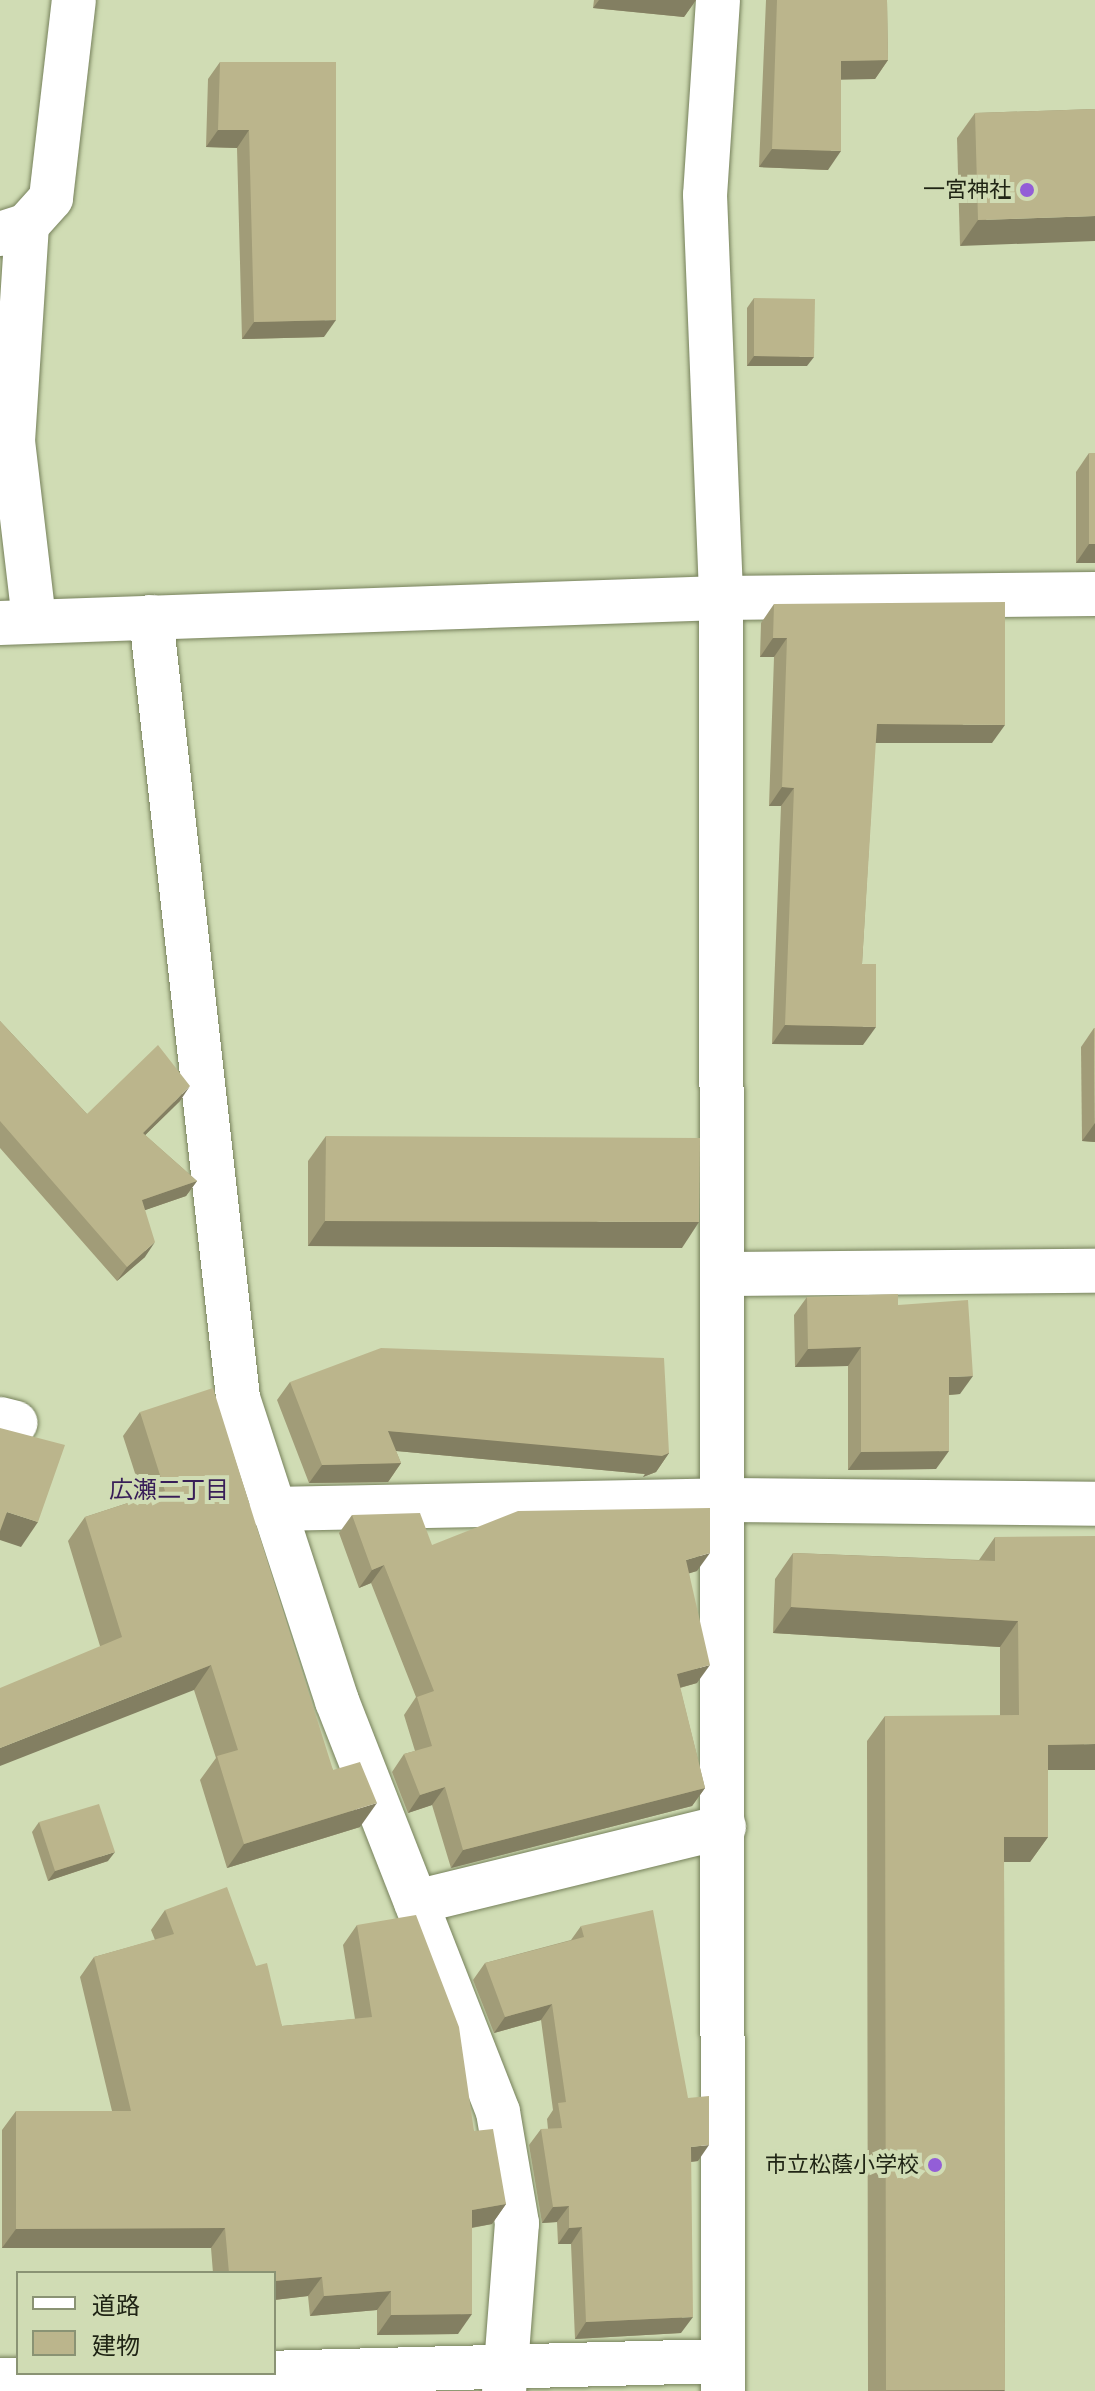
<!DOCTYPE html>
<html>
<head>
<meta charset="utf-8">
<style>
  body { margin:0 }
  #map { position:relative; width:1095px; height:2391px; overflow:hidden; background:#d0dcb4; font-family:Raleway,"Noto Sans JP",sans-serif }
  div>[style] { position:absolute }
  [style*='--x'] { left:calc(var(--x)*1px); top:calc(var(--y)*1px); width:calc(var(--w)*1px); rotate:calc(var(--a)*1deg) }
  .roads { filter:drop-shadow(0 0 2px #76815b) drop-shadow(0 0 2px #76815b) }
  .minor>* { height:44px; margin:-22px; padding:0 22px; transform-origin:22px; border-radius:22px; background:#fff }
  .wall>* { inset:0; background:#a19c78 }
  .shaded-wall>* { inset:0; background:#837f62 }
  .building>* { inset:0; background:#bbb58c }
  .dots>* { width:22px; height:22px; translate:-50% -50%; box-sizing:border-box; border:4px solid #d0dcb4; border-radius:50% }
  span { translate:-50% -50%; white-space:nowrap; text-align:center; line-height:1.15; -webkit-text-stroke:8px #d0dcb4; paint-order:stroke }
  .poi-label { font-size:22px; color:#202515 }
  .right { translate:-100% -50%; text-align:right }
  .neighbourhood-label { font-size:24px; color:#381e58 }
  .legend { position:absolute; left:16px; top:2271px; width:260px; height:104px; box-sizing:border-box; background:#d0dcb4; border:2px solid #8a9374; margin:0; padding:10px 14px; list-style:none; font-size:24px; color:#202515 }
  .legend li { display:flex; align-items:center; gap:16px; height:40px }
  .legend b { width:40px; border:2px solid #8a9374 }
</style>
</head>
<body>
<div id="map">
  <div class="roads">
    <div class="minor">
      <i style="--x:718;--y:0;--w:195;--a:93.8"></i>
      <i style="--x:705;--y:195;--w:403;--a:87.7"></i>
      <i style="--x:721;--y:598;--w:1793;--a:89.94"></i>
      <i style="--x:27;--y:225;--w:216;--a:93.7"></i>
      <i style="--x:13;--y:441;--w:180;--a:83.3"></i>
      <i style="--x:0;--y:234;--w:28;--a:-18"></i>
      <i style="--x:27;--y:225;--w:36;--a:-48"></i>
      <i style="--x:51;--y:198;--w:199;--a:-83.4"></i>
      <i style="--x:151;--y:617;--w:786;--a:83.64"></i>
      <i style="--x:238;--y:1398;--w:319;--a:71.9"></i>
      <i style="--x:337;--y:1701;--w:441;--a:68.6"></i>
      <i style="--x:498;--y:2112;--w:113;--a:80.3"></i>
      <i style="--x:517;--y:2223;--w:169;--a:94.4"></i>
      <i style="--x:0;--y:623;--w:721;--a:-1.99"></i>
      <i style="--x:721;--y:598;--w:374;--a:-0.6"></i>
      <i style="--x:724;--y:1274;--w:371;--a:-0.5"></i>
      <i style="--x:0;--y:1419;--w:16;--a:14"></i>
      <i style="--x:271;--y:1509;--w:455;--a:-1.1"></i>
      <i style="--x:726;--y:1500;--w:369;--a:0.6"></i>
      <i style="--x:416;--y:1902;--w:317;--a:-13.7"></i>
      <i style="--x:0;--y:2380;--w:722;--a:-1.51"></i>
    </div>
  </div>
  <div class="wall">
    <i style="clip-path:polygon(594px 0,696px 0,684px 17px,593px 8px)"></i>
    <i style="clip-path:polygon(766px 0,887px 0,888px 60px,875px 79px,841px 79px,828px 170px,759px 167px)"></i>
    <i style="clip-path:polygon(220px 62px,336px 62px,324px 337px,242px 339px,237px 148px,206px 147px,208px 79px)"></i>
    <i style="clip-path:polygon(1095px 109px,960px 246px,957px 138px,975px 113px)"></i>
    <i style="clip-path:polygon(754px 298px,807px 366px,747px 366px,747px 308px)"></i>
    <i style="clip-path:polygon(1089px 453px,1095px 563px,1076px 563px,1076px 472px)"></i>
    <i style="clip-path:polygon(774px 604px,992px 743px,875px 743px,862px 964px,863px 1045px,772px 1044px,781px 806px,769px 806px,774px 657px,760px 657px,761px 623px)"></i>
    <i style="clip-path:polygon(0 1021px,87px 1114px,180px 1101px,145px 1135px,197px 1181px,186px 1196px,145px 1210px,145px 1257px,117px 1281px,0 1148px)"></i>
    <i style="clip-path:polygon(1094px 1028px,1095px 1142px,1082px 1141px,1081px 1047px)"></i>
    <i style="clip-path:polygon(326px 1136px,682px 1248px,308px 1246px,308px 1161px)"></i>
    <i style="clip-path:polygon(807px 1297px,898px 1305px,960px 1394px,949px 1395px,936px 1469px,848px 1470px,848px 1366px,795px 1367px,794px 1315px)"></i>
    <i style="clip-path:polygon(290px 1382px,669px 1453px,656px 1472px,643px 1477px,645px 1474px,396px 1451px,401px 1463px,388px 1482px,309px 1483px,277px 1400px)"></i>
    <i style="clip-path:polygon(140px 1412px,333px 1770px,360px 1827px,227px 1868px,200px 1780px,216px 1758px,194px 1690px,100px 1646px,68px 1541px,85px 1517px,143px 1498px,123px 1436px)"></i>
    <i style="clip-path:polygon(352px 1515px,432px 1545px,697px 1571px,689px 1573px,697px 1683px,680px 1688px,705px 1788px,692px 1806px,451px 1868px,432px 1805px,408px 1813px,392px 1772px,404px 1754px,415px 1751px,404px 1715px,416px 1697px,371px 1583px,359px 1588px,339px 1533px)"></i>
    <i style="clip-path:polygon(995px 1537px,1095px 1770px,1048px 1770px,1048px 1837px,1030px 1862px,1004px 1862px,1005px 2390px,1004px 2391px,868px 2391px,867px 1741px,885px 1716px,1000px 1716px,1000px 1647px,773px 1633px,775px 1579px,793px 1553px,979px 1560px)"></i>
    <i style="clip-path:polygon(39px 1822px,108px 1861px,48px 1881px,32px 1832px)"></i>
    <i style="clip-path:polygon(165px 1910px,256px 1966px,282px 2026px,355px 2019px,343px 1945px,357px 1925px,474px 2131px,506px 2204px,492px 2224px,472px 2228px,458px 2334px,377px 2335px,377px 2310px,310px 2316px,308px 2296px,274px 2300px,274px 2273px,213px 2273px,211px 2248px,2px 2248px,2px 2130px,16px 2111px,112px 2111px,80px 1977px,94px 1957px,155px 1940px,151px 1930px)"></i>
    <i style="clip-path:polygon(581px 1926px,698px 2161px,691px 2162px,681px 2333px,575px 2339px,571px 2244px,558px 2244px,557px 2222px,542px 2223px,529px 2145px,541px 2129px,548px 2129px,547px 2119px,553px 2110px,541px 2020px,494px 2033px,473px 1980px,485px 1963px,571px 1940px)"></i>
  </div>
  <div class="shaded-wall">
    <i style="clip-path:polygon(599px 0,696px 0,684px 17px,593px 8px)"></i>
    <i style="clip-path:polygon(888px 60px,875px 79px,828px 80px,841px 61px)"></i>
    <i style="clip-path:polygon(218px 130px,249px 130px,237px 148px,206px 147px)"></i>
    <i style="clip-path:polygon(772px 149px,841px 151px,828px 170px,759px 167px)"></i>
    <i style="clip-path:polygon(1095px 216px,1095px 241px,960px 246px,978px 220px)"></i>
    <i style="clip-path:polygon(336px 320px,324px 337px,242px 339px,254px 322px)"></i>
    <i style="clip-path:polygon(754px 356px,814px 357px,807px 366px,747px 366px)"></i>
    <i style="clip-path:polygon(1089px 544px,1095px 544px,1095px 563px,1076px 563px)"></i>
    <i style="clip-path:polygon(773px 638px,787px 638px,774px 657px,760px 657px)"></i>
    <i style="clip-path:polygon(877px 724px,1005px 725px,992px 743px,864px 743px)"></i>
    <i style="clip-path:polygon(782px 787px,794px 788px,781px 806px,769px 806px)"></i>
    <i style="clip-path:polygon(785px 1025px,876px 1027px,863px 1045px,772px 1044px)"></i>
    <i style="clip-path:polygon(190px 1086px,180px 1101px,132px 1148px,143px 1133px)"></i>
    <i style="clip-path:polygon(1095px 1123px,1095px 1142px,1082px 1141px)"></i>
    <i style="clip-path:polygon(197px 1181px,186px 1196px,131px 1215px,142px 1200px)"></i>
    <i style="clip-path:polygon(325px 1221px,699px 1222px,682px 1248px,308px 1246px)"></i>
    <i style="clip-path:polygon(155px 1242px,145px 1257px,117px 1281px,127px 1267px)"></i>
    <i style="clip-path:polygon(861px 1347px,848px 1366px,795px 1367px,808px 1349px)"></i>
    <i style="clip-path:polygon(973px 1376px,960px 1394px,936px 1396px,949px 1377px)"></i>
    <i style="clip-path:polygon(388px 1431px,669px 1453px,656px 1472px,643px 1477px,645px 1474px,375px 1449px)"></i>
    <i style="clip-path:polygon(949px 1451px,936px 1469px,848px 1470px,861px 1452px)"></i>
    <i style="clip-path:polygon(401px 1463px,388px 1482px,309px 1483px,322px 1465px)"></i>
    <i style="clip-path:polygon(7px 1512px,38px 1522px,21px 1547px,0 1540px,0 1521px)"></i>
    <i style="clip-path:polygon(710px 1553px,697px 1571px,674px 1578px,686px 1560px)"></i>
    <i style="clip-path:polygon(384px 1565px,371px 1583px,359px 1588px,372px 1570px)"></i>
    <i style="clip-path:polygon(791px 1607px,1018px 1621px,1000px 1647px,773px 1633px)"></i>
    <i style="clip-path:polygon(211px 1665px,194px 1690px,0 1766px,0 1748px)"></i>
    <i style="clip-path:polygon(710px 1665px,697px 1683px,664px 1692px,677px 1674px)"></i>
    <i style="clip-path:polygon(1095px 1744px,1095px 1770px,1030px 1770px,1048px 1745px)"></i>
    <i style="clip-path:polygon(445px 1787px,432px 1805px,408px 1813px,420px 1795px)"></i>
    <i style="clip-path:polygon(705px 1788px,692px 1806px,451px 1868px,463px 1850px)"></i>
    <i style="clip-path:polygon(377px 1803px,360px 1827px,227px 1868px,244px 1844px)"></i>
    <i style="clip-path:polygon(1004px 1837px,1048px 1837px,1030px 1862px,986px 1862px)"></i>
    <i style="clip-path:polygon(115px 1852px,108px 1861px,48px 1881px,55px 1871px)"></i>
    <i style="clip-path:polygon(552px 2004px,541px 2020px,494px 2033px,505px 2017px)"></i>
    <i style="clip-path:polygon(709px 2145px,698px 2161px,680px 2163px,691px 2147px)"></i>
    <i style="clip-path:polygon(506px 2204px,492px 2224px,458px 2230px,472px 2210px)"></i>
    <i style="clip-path:polygon(569px 2206px,557px 2222px,542px 2223px,553px 2207px)"></i>
    <i style="clip-path:polygon(582px 2227px,571px 2244px,558px 2244px,569px 2228px)"></i>
    <i style="clip-path:polygon(225px 2228px,211px 2248px,2px 2248px,16px 2229px)"></i>
    <i style="clip-path:polygon(322px 2277px,308px 2296px,274px 2300px,274px 2281px)"></i>
    <i style="clip-path:polygon(391px 2291px,377px 2310px,310px 2316px,324px 2296px)"></i>
    <i style="clip-path:polygon(472px 2314px,458px 2334px,377px 2335px,391px 2315px)"></i>
    <i style="clip-path:polygon(693px 2317px,681px 2333px,575px 2339px,586px 2322px)"></i>
    <i style="clip-path:polygon(886px 2390px,1005px 2390px,1004px 2391px)"></i>
  </div>
  <div class="building">
    <i style="clip-path:polygon(777px 0,887px 0,888px 60px,841px 61px,841px 151px,772px 149px)"></i>
    <i style="clip-path:polygon(220px 62px,336px 62px,336px 320px,254px 322px,249px 130px,218px 130px)"></i>
    <i style="clip-path:polygon(1095px 109px,1095px 216px,978px 220px,975px 113px)"></i>
    <i style="clip-path:polygon(754px 298px,815px 299px,814px 357px,754px 356px)"></i>
    <i style="clip-path:polygon(1089px 453px,1095px 453px,1095px 544px,1089px 544px)"></i>
    <i style="clip-path:polygon(1005px 602px,1005px 725px,877px 724px,862px 964px,876px 964px,876px 1027px,785px 1025px,794px 788px,782px 787px,787px 638px,773px 638px,774px 604px)"></i>
    <i style="clip-path:polygon(0 1021px,87px 1114px,158px 1045px,190px 1086px,143px 1133px,197px 1181px,142px 1200px,155px 1242px,127px 1267px,0 1121px)"></i>
    <i style="clip-path:polygon(1094px 1028px,1095px 1028px,1095px 1123px)"></i>
    <i style="clip-path:polygon(326px 1136px,700px 1138px,699px 1222px,325px 1221px)"></i>
    <i style="clip-path:polygon(898px 1294px,898px 1305px,968px 1300px,973px 1376px,949px 1377px,949px 1451px,861px 1452px,861px 1347px,808px 1349px,807px 1297px)"></i>
    <i style="clip-path:polygon(381px 1348px,664px 1358px,669px 1453px,662px 1456px,388px 1431px,401px 1463px,322px 1465px,290px 1382px)"></i>
    <i style="clip-path:polygon(213px 1388px,333px 1770px,360px 1762px,377px 1803px,244px 1844px,217px 1756px,238px 1750px,211px 1665px,0 1748px,0 1688px,122px 1637px,85px 1517px,165px 1491px,140px 1412px)"></i>
    <i style="clip-path:polygon(0 1428px,65px 1445px,38px 1522px,7px 1512px,0 1531px)"></i>
    <i style="clip-path:polygon(710px 1508px,710px 1553px,686px 1560px,710px 1665px,677px 1674px,705px 1788px,463px 1850px,445px 1787px,420px 1795px,404px 1754px,432px 1746px,417px 1697px,434px 1691px,384px 1565px,372px 1570px,352px 1515px,420px 1513px,432px 1545px,518px 1511px)"></i>
    <i style="clip-path:polygon(1095px 1536px,1095px 1744px,1048px 1745px,1048px 1837px,1004px 1837px,1005px 2390px,886px 2390px,885px 1716px,1019px 1715px,1018px 1621px,791px 1607px,793px 1553px,995px 1561px,995px 1537px)"></i>
    <i style="clip-path:polygon(99px 1804px,115px 1852px,55px 1871px,39px 1822px)"></i>
    <i style="clip-path:polygon(227px 1887px,256px 1966px,267px 1963px,282px 2026px,372px 2017px,357px 1925px,416px 1915px,459px 2027px,474px 2131px,493px 2129px,506px 2204px,472px 2210px,472px 2314px,391px 2315px,391px 2291px,324px 2296px,322px 2277px,274px 2281px,274px 2273px,229px 2273px,225px 2228px,16px 2229px,16px 2111px,131px 2111px,94px 1957px,174px 1934px,165px 1910px)"></i>
    <i style="clip-path:polygon(653px 1910px,688px 2098px,709px 2096px,709px 2145px,691px 2147px,693px 2317px,586px 2322px,582px 2227px,569px 2228px,569px 2206px,553px 2207px,541px 2129px,562px 2128px,558px 2103px,566px 2102px,552px 2004px,505px 2017px,485px 1963px,584px 1937px,581px 1926px)"></i>
  </div>
  <div class="dots">
    <i style="left:1027px;top:190px;background:#935ed7"></i>
    <i style="left:935px;top:2165px;background:#935ed7"></i>
  </div>
  <div class="poi-label">
    <span class="right" style="left:1011px;top:190px">一宮神社</span>
    <span class="right" style="left:919px;top:2165px">市立松蔭小学校</span>
  </div>
  <div class="neighbourhood-label">
    <span style="left:169px;top:1490px">広瀬二丁目</span>
  </div>
  <ul class="legend">
  <li><b style="height:10px;background:#fff"></b>道路</li>
  <li><b style="height:22px;background:#bbb58c"></b>建物</li>
  </ul>
</div>
</body>
</html>
